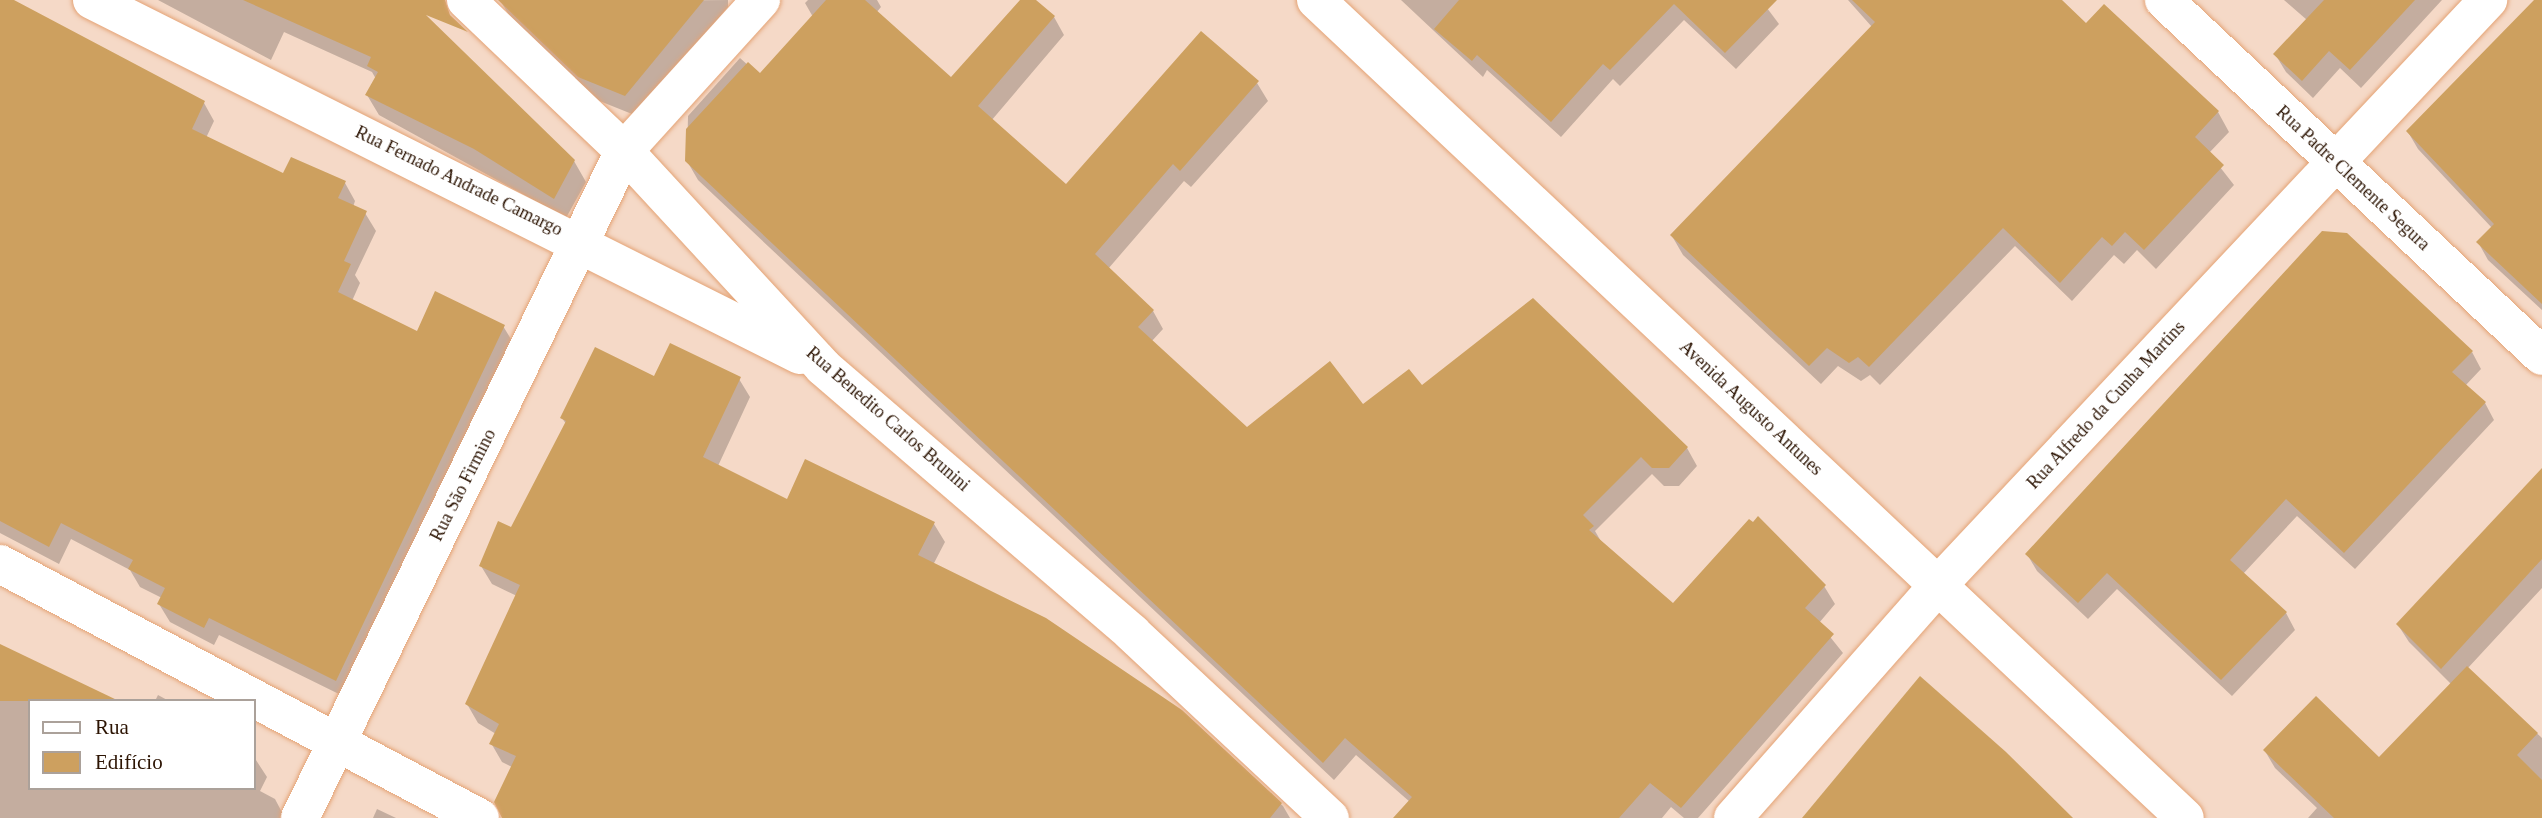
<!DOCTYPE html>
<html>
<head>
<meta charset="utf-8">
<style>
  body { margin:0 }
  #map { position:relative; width:2542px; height:818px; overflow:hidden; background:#f5d9c7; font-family:"Times New Roman",serif }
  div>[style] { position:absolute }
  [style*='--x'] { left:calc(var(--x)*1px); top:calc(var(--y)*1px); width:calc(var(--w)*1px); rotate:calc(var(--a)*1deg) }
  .shadow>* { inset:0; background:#0003 }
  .building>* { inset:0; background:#cda05f }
  .roads { filter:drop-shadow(0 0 2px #e4a375) drop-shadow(0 0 2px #e4a375) }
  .street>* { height:38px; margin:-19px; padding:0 19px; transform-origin:19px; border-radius:19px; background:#fff }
  .secondary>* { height:38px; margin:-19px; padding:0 19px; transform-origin:19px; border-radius:19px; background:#fff }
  span { translate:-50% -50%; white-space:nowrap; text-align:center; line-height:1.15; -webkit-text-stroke:5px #fff; paint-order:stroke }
  .street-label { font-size:18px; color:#2c1403 }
  .legend { position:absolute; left:28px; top:699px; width:228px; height:91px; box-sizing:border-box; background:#fff; border:2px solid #aba19a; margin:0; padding:9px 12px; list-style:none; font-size:21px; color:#2c1403 }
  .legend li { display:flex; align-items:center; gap:14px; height:35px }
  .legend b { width:35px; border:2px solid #aba19a }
</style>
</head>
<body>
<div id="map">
  <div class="shadow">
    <i style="clip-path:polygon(0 0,10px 0,204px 103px,214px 121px,206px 138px,284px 175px,345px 183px,355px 201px,353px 207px,365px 213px,376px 231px,355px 275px,360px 283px,352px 301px,417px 333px,503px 326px,514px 344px,347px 698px,219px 635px,214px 645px,170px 622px,159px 604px,162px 598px,140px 587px,130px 570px,71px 539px,59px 564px,0 533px)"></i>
    <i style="clip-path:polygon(158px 0,398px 0,574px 161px,586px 182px,566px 218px,379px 115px,367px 95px,376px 79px,372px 72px,284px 32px,271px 60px)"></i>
    <i style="clip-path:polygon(728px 0,728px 7px,637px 116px,592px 98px,514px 23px,501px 2px)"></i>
    <i style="clip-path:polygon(808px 0,877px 0,881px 7px,876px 13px,951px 79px,1023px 0,1034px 0,1054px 17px,1064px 35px,991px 121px,1066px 186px,1257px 83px,1268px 101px,1191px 187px,1184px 181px,1108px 269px,1153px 311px,1163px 329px,1151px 342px,1247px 429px,1362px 406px,1421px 387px,1687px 448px,1697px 466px,1679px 486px,1664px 486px,1652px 474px,1595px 531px,1602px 543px,1673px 605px,1824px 586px,1835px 604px,1819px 623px,1843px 653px,1698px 818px,1684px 818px,1671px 807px,1662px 818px,1395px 818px,1410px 802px,1356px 755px,1334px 780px,698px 180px,687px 161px,688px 116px,740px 58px,760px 76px,813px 17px,805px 3px)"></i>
    <i style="clip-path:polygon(1401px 0,1761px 0,1779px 24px,1736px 69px,1684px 20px,1620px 86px,1613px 79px,1561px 137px,1487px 70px,1483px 77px)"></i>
    <i style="clip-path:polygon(1848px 0,2059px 0,2086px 25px,2104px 7px,2218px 112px,2229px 132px,2209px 153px,2234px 185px,2156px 269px,2137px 250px,2124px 264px,2114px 255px,2072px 301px,2015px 246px,1880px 385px,1870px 375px,1861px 381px,1838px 366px,1821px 384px,1683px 255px,1672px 236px,1872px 27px)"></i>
    <i style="clip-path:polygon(2284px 0,2442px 0,2361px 88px,2340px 68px,2313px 98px,2286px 72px,2275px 54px,2307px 20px)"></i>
    <i style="clip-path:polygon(2536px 0,2542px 0,2542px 310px,2488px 260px,2478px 242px,2492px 228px,2418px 149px,2408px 132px)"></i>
    <i style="clip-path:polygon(2472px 352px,2481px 369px,2465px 386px,2485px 403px,2494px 420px,2355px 569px,2297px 516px,2243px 574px,2286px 613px,2295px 630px,2232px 696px,2117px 589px,2088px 619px,2037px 571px,2027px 554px)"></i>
    <i style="clip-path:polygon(655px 379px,739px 379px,750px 397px,718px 466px,788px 501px,934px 524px,945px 542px,933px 565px,1181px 711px,1283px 806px,1290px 818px,503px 818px,512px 767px,502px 762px,491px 743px,496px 734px,478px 723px,467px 704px,517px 596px,492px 584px,481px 566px,512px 529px,566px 424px,562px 418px)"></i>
    <i style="clip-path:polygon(2542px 476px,2542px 588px,2467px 669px,2542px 738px,2542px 818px,2308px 818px,2317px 808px,2275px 768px,2265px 751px,2379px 760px,2451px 684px,2409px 642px,2398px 625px)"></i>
    <i style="clip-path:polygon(0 671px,30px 701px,30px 788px,254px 788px,254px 757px,267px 777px,260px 791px,275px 799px,285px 818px,0 818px)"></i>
    <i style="clip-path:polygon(158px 695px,169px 701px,155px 701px)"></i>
    <i style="clip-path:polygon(377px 809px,396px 818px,373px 818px)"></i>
  </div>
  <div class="building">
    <i style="clip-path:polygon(0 0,14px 0,205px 101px,192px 129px,283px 173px,291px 157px,346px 181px,338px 198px,367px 211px,344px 261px,351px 264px,338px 292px,417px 331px,435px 291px,505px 325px,336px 681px,209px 618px,204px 628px,157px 604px,165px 588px,128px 569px,133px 560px,61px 523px,49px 547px,0 521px)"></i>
    <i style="clip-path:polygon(243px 0,445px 0,450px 15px,468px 32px,426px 15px,575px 160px,554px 199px,474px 149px,365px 95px,378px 72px,367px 66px,371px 57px)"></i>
    <i style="clip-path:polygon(498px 0,704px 0,625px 96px,578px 77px)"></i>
    <i style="clip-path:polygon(826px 0,865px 0,951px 77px,1020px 0,1036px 0,1055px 16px,978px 106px,1066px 184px,1201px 31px,1259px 81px,1180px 171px,1173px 164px,1095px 254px,1154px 310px,1138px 327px,1247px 427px,1330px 361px,1363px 404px,1409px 369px,1422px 385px,1533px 298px,1688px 447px,1669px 468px,1652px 468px,1641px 457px,1583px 515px,1594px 526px,1589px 530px,1673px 603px,1749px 519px,1753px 522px,1758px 516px,1826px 585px,1805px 608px,1834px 634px,1681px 808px,1650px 783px,1619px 818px,1393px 818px,1412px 797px,1345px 738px,1323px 763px,685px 161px,686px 129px,748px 62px,760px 73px)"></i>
    <i style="clip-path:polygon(1459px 0,1777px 0,1725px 53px,1674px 4px,1610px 70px,1603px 64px,1551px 122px,1477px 55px,1472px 61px,1434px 29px)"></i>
    <i style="clip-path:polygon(1852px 0,2062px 0,2086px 23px,2104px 4px,2219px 111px,2195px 137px,2224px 165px,2144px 250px,2125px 232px,2112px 246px,2102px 237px,2060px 283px,2003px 228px,1869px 367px,1858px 357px,1849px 363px,1827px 348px,1809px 366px,1670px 235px,1875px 22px)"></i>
    <i style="clip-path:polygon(2324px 0,2415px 0,2350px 70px,2329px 51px,2302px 81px,2273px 54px)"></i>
    <i style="clip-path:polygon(2534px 0,2542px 0,2542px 304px,2476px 242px,2494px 224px,2406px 131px)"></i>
    <i style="clip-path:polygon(2322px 231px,2347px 233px,2473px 351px,2452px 372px,2486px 402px,2344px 553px,2286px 499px,2230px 560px,2287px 612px,2221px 680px,2107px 573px,2078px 603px,2025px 554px)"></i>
    <i style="clip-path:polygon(670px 343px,741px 377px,703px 457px,787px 499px,805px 459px,935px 522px,918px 555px,1046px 618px,1182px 710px,1282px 803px,1270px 818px,502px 818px,494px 802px,516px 756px,489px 744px,499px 724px,465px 704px,520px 585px,479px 566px,498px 521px,511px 527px,566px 421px,560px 418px,595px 347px,654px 376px)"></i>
    <i style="clip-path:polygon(2542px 468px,2542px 559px,2441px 669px,2396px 624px)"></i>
    <i style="clip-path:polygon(0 644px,119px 701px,0 701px)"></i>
    <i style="clip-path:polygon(2467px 666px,2538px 733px,2517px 755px,2542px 780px,2542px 818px,2334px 818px,2263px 750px,2316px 696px,2379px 757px)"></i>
    <i style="clip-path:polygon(1920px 676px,2006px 752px,2073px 818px,1802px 818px)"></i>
  </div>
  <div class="roads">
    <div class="street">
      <i style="--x:92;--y:0;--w:792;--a:26.63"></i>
      <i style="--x:466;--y:0;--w:219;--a:43.7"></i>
      <i style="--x:624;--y:151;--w:294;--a:47.3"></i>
      <i style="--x:823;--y:367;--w:408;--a:40.7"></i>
      <i style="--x:1132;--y:633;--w:271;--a:43.1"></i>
      <i style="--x:2164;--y:0;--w:519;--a:43.28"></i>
      <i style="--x:0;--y:564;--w:543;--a:27.89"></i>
      <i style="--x:300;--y:818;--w:742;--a:-64.09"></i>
      <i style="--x:624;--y:151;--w:204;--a:-47.8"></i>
      <i style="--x:1733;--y:818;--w:312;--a:-48.6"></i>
      <i style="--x:1939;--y:584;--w:802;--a:-46.77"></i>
    </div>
    <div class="secondary">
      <i style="--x:1316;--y:0;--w:1193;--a:43.27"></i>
    </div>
  </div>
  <div class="street-label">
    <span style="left:2353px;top:178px;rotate:43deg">Rua Padre Clemente Segura</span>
    <span style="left:459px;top:181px;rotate:26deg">Rua Fernado Andrade Camargo</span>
    <span style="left:2106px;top:405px;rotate:-47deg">Rua Alfredo da Cunha Martins</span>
    <span style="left:1751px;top:408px;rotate:43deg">Avenida Augusto Antunes</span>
    <span style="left:888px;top:419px;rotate:41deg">Rua Benedito Carlos Brunini</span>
    <span style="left:463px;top:485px;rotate:-63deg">Rua São Firmino</span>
  </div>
  <ul class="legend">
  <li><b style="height:9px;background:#fff"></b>Rua</li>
  <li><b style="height:19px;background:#cda05f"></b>Edifício</li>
  </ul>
</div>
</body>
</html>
